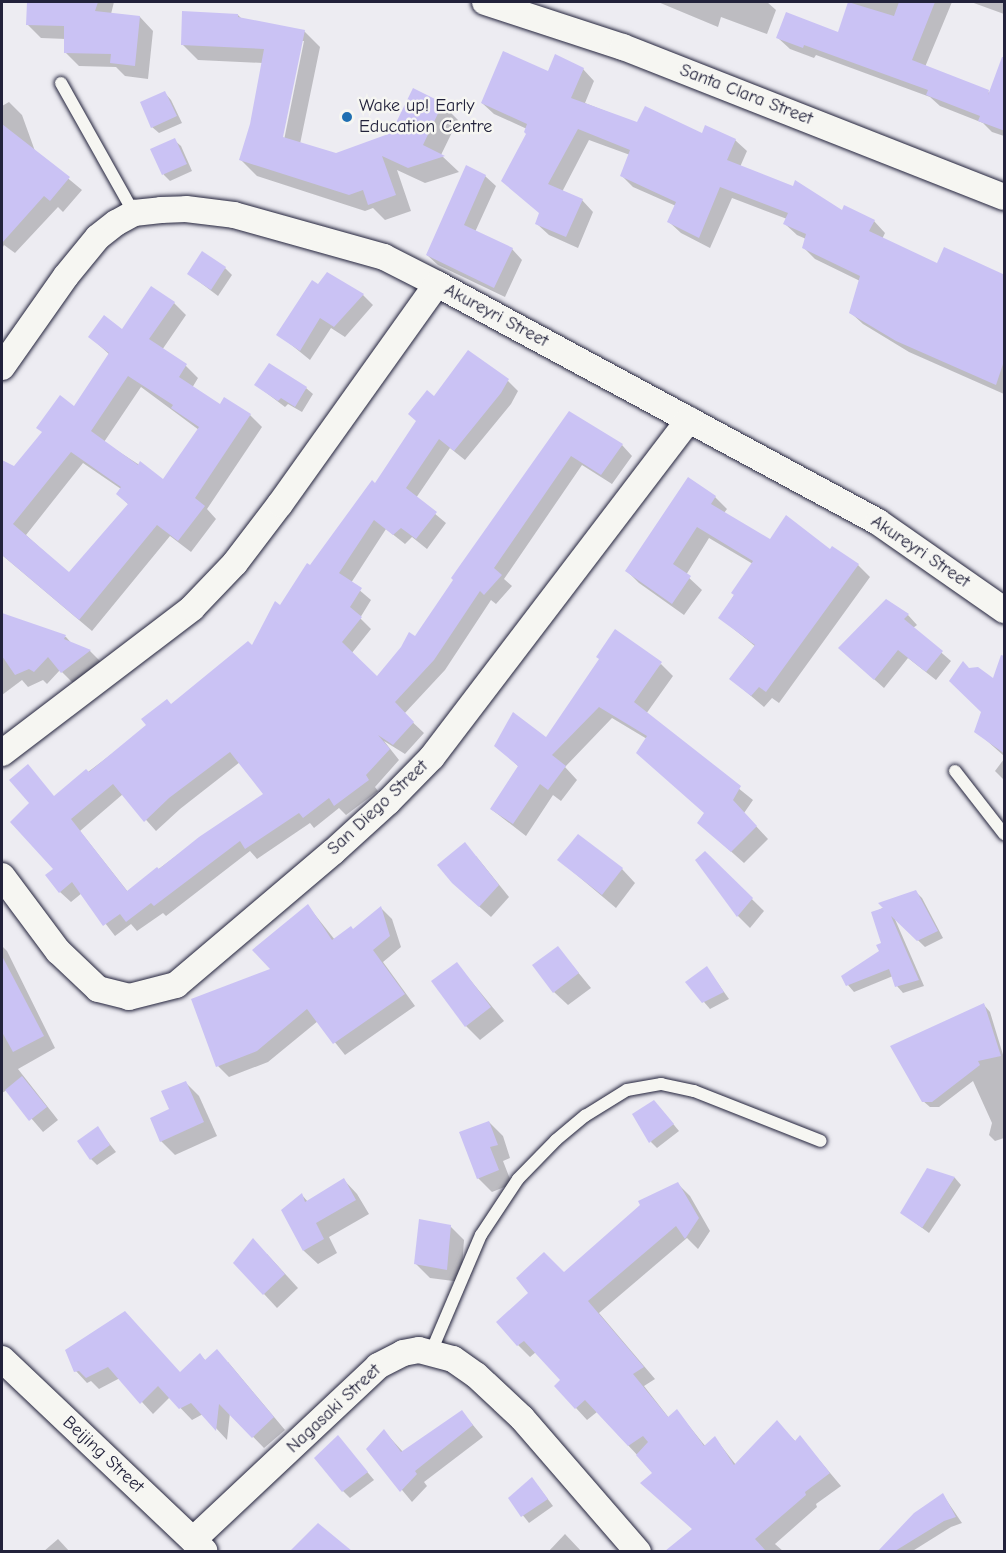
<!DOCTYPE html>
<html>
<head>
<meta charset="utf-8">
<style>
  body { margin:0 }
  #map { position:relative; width:1006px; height:1553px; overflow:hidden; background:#edecf2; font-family:"Comic Neue",sans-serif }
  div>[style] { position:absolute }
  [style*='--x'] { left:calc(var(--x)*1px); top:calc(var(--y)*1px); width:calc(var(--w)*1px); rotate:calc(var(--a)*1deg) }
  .shadow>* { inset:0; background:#0003 }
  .building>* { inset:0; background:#cac2f4 }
  .roads { filter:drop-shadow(0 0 2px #22223b) drop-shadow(0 0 2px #22223b) }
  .lane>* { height:12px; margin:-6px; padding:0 6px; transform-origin:6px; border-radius:6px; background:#f6f6f2 }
  .street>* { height:26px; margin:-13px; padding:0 13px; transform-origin:13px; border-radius:13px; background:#f6f6f2 }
  .dots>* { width:16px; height:16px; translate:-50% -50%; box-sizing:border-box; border:3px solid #f6f6f2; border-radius:50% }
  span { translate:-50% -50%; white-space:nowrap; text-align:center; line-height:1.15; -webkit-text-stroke:5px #f6f6f2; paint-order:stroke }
  .street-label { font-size:18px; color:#22223b }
  .poi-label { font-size:18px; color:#22223b }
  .left { translate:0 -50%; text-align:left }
  .frame { position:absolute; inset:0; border:3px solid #22223b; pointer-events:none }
</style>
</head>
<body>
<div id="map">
  <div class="shadow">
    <i style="clip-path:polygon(29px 2px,114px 2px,111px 14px,140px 17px,153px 31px,148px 79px,125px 76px,116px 67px,79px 66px,65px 52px,66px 39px,41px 38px,27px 24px)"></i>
    <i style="clip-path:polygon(658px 2px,767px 2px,776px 10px,767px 34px,721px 17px,718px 27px)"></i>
    <i style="clip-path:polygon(849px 2px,952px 2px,925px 67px,988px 92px,996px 99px,1004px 102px,1004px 136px,992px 132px,983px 123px,940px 106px,930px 97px,816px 55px,814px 58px,790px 49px,778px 38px,839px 34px)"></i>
    <i style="clip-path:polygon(971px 2px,1004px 2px,1004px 14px)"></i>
    <i style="clip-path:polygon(evenodd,238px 15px,242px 19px,304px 31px,320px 47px,300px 144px,336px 154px,392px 134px,442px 104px,458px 120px,441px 155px,459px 172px,425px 183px,397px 170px,411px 211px,385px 220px,373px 208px,365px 211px,257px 176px,241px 160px,251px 124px,263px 63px,198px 60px,182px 44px,238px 15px,301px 41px,304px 41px,283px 145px,280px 144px,301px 41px)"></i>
    <i style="clip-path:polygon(583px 69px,594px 81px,585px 103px,638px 124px,735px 140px,747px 151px,740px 167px,843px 212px,874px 221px,885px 233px,882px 239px,937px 265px,1004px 276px,1004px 394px,909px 352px,863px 324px,851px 313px,860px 281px,815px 259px,803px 247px,806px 239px,797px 235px,785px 224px,787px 219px,732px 198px,710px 248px,681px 233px,669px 222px,676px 206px,633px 187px,622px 176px,630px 155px,589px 140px,562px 192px,582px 200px,593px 212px,578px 248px,549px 235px,537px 224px,540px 214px,527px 129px,494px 114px,482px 103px,548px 73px)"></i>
    <i style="clip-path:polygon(165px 93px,171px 100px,182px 123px,159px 133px,152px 127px)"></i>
    <i style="clip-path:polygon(9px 102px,22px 115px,35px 151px,82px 190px,63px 212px,58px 207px,15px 253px,4px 245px,2px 249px,2px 106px)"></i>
    <i style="clip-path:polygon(174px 140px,181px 146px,192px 171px,170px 181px,164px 175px,152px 150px)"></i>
    <i style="clip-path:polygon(485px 176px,496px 186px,475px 232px,512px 249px,522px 260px,505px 297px,438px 265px,427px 255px)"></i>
    <i style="clip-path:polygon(225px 268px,232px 275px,218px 296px,189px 274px)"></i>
    <i style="clip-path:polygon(318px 286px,363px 295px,373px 305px,345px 337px,331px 328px,310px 360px,278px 334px)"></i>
    <i style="clip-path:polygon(evenodd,174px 303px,186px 315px,162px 350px,186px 366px,198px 378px,192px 388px,220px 406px,250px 415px,262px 427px,207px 509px,216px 519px,191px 552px,170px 536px,92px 631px,2px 555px,2px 471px,8px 465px,14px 468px,74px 408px,110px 355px,90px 337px,123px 331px,174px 303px,141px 387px,199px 430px,164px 481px,104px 442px,141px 387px,174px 303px,83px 463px,121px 489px,118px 494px,129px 505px,69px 574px,26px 535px,83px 463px)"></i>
    <i style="clip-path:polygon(evenodd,508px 381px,518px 391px,511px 404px,465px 460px,450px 448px,416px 498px,446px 523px,427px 549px,412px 537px,405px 544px,386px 529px,351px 583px,371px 600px,360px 618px,371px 629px,351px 654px,377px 678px,416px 638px,569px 413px,622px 445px,632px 456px,612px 484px,582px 465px,504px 579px,512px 586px,496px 604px,491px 600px,445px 670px,404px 714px,424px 733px,405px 754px,384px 741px,399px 760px,375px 787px,378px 791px,346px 815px,339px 808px,314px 828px,310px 823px,257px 859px,250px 851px,166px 916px,163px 913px,137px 931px,131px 924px,115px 936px,82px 893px,71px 902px,60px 892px,55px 869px,55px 797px,253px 647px,310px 567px,375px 485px,434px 398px,508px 381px,240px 762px,265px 794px,200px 838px,128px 892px,80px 831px,123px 794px,156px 831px,180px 809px,240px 762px)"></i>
    <i style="clip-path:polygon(256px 385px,306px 388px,313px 394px,302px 412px,288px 404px,285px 407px)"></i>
    <i style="clip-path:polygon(715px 497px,727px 509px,724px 513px,770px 541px,830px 551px,858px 565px,870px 577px,779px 703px,772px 698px,764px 707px,731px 679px,756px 647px,720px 618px,753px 564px,709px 538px,686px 575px,702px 590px,684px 615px,639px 583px,627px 571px)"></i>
    <i style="clip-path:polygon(886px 601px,908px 615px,917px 625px,913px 628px,951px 661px,936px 680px,908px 658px,884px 688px,849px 657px)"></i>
    <i style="clip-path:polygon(2px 615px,66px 637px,73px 645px,90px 651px,102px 663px,74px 684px,60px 670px,47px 684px,43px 680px,28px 687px,22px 680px,2px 695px)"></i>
    <i style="clip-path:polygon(661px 664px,673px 676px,646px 714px,753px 800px,744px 813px,768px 839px,744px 863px,699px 823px,705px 813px,647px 739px,612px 718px,565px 767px,577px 780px,561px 801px,553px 795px,526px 836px,491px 809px,519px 767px,496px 745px,546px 739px)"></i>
    <i style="clip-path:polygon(970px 670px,1002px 687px,1004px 684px,1004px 756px,976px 731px,983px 712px)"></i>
    <i style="clip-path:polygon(1004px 759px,1004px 780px,995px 771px)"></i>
    <i style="clip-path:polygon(705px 853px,764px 911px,750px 928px,738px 916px)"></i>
    <i style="clip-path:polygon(476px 856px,509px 897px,491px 917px,465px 894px)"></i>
    <i style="clip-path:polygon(559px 860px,622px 869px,635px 883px,616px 908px)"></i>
    <i style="clip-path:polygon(915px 891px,922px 898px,943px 938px,925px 947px,894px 917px,924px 986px,903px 993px,897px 986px,893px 976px,854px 992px,848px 985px,881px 951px,883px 944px,873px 913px)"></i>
    <i style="clip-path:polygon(308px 906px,335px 940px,353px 930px,381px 908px,392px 919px,401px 947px,383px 962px,415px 1006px,345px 1055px,318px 1021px,268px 1062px,229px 1077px,218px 1066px,273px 970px,255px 950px)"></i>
    <i style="clip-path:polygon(2px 946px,7px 951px,55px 1048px,18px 1069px,58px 1120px,43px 1132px,7px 1090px,2px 1093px)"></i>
    <i style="clip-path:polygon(558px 948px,591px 988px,568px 1005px,554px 992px)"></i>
    <i style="clip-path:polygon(457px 964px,504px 1021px,480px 1040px,466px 1026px)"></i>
    <i style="clip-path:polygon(707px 968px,729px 999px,710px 1009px,704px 1002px)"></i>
    <i style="clip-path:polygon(984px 1005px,990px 1012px,1004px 1058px,1004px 1138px,995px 1141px,989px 1135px,992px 1123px,973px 1081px,939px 1107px,930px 1107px,923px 1101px)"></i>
    <i style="clip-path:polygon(185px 1082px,199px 1096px,217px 1136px,175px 1155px,161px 1141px,171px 1110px)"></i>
    <i style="clip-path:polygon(660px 1108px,679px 1131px,657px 1148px,651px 1142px)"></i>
    <i style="clip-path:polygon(489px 1122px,503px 1136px,510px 1158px,503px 1161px,512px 1184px,492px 1192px,478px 1178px)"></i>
    <i style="clip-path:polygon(97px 1128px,116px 1152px,97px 1165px,91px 1159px)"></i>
    <i style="clip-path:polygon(927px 1170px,955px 1178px,961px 1185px,929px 1233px,902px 1213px)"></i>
    <i style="clip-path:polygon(344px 1180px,357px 1194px,369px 1214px,329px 1237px,337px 1253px,318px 1264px,304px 1251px,283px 1210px,302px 1195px,308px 1202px)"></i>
    <i style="clip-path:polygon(678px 1184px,690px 1196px,710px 1231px,698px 1249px,687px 1238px,599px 1313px,655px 1379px,644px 1386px,669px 1418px,677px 1411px,706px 1447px,715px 1438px,736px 1465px,777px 1422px,796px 1442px,800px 1437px,841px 1486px,816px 1504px,817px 1507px,775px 1544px,784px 1552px,670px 1552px,693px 1530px,654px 1473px,597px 1412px,587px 1420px,576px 1408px,563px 1380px,536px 1352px,530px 1357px,518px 1345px,564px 1274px)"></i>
    <i style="clip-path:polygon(450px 1226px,464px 1240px,461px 1282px,430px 1278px,416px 1264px)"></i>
    <i style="clip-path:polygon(267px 1254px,298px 1288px,277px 1308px,264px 1294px)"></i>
    <i style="clip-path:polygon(67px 1351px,181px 1373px,200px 1355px,206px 1361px,228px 1362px,285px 1430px,264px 1448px,230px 1413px,227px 1440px,203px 1414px,192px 1420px,170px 1397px,153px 1414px,120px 1378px,99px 1389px,91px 1381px,87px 1383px,76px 1371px)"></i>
    <i style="clip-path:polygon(462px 1412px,483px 1437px,424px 1482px,427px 1486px,412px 1502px,368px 1449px,384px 1431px,403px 1452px)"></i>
    <i style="clip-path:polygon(338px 1437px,374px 1480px,350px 1498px,343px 1491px)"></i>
    <i style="clip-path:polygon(538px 1486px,553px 1506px,529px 1523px,510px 1499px)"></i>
    <i style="clip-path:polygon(943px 1495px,962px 1523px,951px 1527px,911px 1552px,880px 1552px,915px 1514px)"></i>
    <i style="clip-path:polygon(565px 1534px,582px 1552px,548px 1552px)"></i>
    <i style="clip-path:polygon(58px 1539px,70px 1552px,43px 1552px)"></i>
    <i style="clip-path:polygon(298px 1545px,344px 1548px,342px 1552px,304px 1552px)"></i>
  </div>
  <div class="building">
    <i style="clip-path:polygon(27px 2px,98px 2px,95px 11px,140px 16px,135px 66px,110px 63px,111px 54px,64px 53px,64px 26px,26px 25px)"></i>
    <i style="clip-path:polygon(848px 2px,894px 16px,899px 2px,935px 2px,912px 60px,989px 90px,988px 95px,1002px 57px,1005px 57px,1005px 131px,978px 121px,980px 116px,926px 95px,928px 90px,804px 45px,803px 48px,776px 38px,786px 12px,838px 32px)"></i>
    <i style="clip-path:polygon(182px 11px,238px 14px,238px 17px,305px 30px,283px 137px,336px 153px,391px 133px,413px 88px,443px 103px,423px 145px,445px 156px,408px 168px,382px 156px,396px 195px,368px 205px,363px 190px,349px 195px,239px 160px,250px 124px,264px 49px,181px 45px)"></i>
    <i style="clip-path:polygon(503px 51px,548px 71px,555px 54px,584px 68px,571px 98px,637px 122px,645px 106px,702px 133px,705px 125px,736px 139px,727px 160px,793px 186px,795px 180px,842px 210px,844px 205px,875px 220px,869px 231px,937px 263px,944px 247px,1005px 275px,1005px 358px,996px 385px,896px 341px,849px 313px,860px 276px,802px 248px,806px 234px,783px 224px,788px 213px,720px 187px,699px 238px,667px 222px,676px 202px,620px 176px,630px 150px,578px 129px,548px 184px,583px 199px,566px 237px,535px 224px,539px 213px,501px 181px,526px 134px,524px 132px,527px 124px,481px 103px)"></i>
    <i style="clip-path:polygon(165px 91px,177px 116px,151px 128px,140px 102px)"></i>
    <i style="clip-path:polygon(2px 124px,70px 177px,50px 201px,44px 196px,2px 243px)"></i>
    <i style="clip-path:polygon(175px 138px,187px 164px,162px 175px,150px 149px)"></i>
    <i style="clip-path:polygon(466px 165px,486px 175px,464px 225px,513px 248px,494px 288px,426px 255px)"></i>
    <i style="clip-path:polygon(202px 251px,226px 267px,211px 290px,187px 274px)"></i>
    <i style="clip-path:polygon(327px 272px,364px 294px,334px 327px,320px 318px,300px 351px,276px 335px,312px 280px,318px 284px)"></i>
    <i style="clip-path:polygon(evenodd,151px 286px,175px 302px,149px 339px,187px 364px,179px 377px,220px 404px,224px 397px,251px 414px,195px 498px,205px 506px,178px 541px,157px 525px,79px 620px,2px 555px,2px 460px,14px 466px,42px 432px,36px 428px,60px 395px,74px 406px,109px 353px,88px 337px,104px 315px,122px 329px,151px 286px,128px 376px,173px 405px,171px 408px,199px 427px,163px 479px,140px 461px,138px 465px,91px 431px,128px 376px,151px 286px,71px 452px,121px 487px,116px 494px,128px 504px,69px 572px,13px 524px,71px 452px)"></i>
    <i style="clip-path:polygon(evenodd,468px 350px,509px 379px,501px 393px,454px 451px,439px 439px,406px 488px,437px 512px,416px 539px,401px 528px,393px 535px,374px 520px,339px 573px,362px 588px,350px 607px,362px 617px,342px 642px,377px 676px,401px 647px,409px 632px,415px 636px,453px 580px,451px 578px,569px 411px,623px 444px,601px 475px,571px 456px,494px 568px,502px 575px,484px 595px,480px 591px,434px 660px,395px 702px,414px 722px,393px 745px,378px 735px,390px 749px,366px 775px,369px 780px,334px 806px,329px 798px,303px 818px,299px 813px,245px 849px,240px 841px,154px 906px,151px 903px,126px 922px,120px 914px,103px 926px,72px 882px,59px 893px,45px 875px,53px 869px,10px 822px,29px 803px,9px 780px,28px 764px,54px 796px,86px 769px,89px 772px,146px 725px,141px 719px,167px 699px,171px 704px,248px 641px,252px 645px,275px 601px,280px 605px,307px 563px,310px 565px,372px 480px,375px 483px,416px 421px,408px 414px,427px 390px,434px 396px,468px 350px,230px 752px,263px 794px,199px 837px,159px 869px,157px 867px,127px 891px,71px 819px,113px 784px,144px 822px,169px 798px,230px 752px)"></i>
    <i style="clip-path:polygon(269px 363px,307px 387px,295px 407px,281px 398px,278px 401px,254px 385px)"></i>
    <i style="clip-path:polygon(688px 477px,716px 496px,711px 504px,770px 539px,786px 515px,830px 549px,832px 546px,859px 564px,766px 692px,759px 687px,751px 696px,729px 679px,755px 645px,718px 618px,734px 595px,731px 593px,753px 561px,697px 527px,673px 564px,691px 576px,672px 604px,625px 571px)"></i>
    <i style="clip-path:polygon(886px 599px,909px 614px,904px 619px,943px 651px,926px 672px,898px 650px,874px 680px,838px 648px)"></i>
    <i style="clip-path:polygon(2px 613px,66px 635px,64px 639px,91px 650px,61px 673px,48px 657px,34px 672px,29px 669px,15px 675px,2px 656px)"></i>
    <i style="clip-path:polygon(615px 629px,662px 662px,634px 702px,741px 786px,733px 800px,757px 826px,731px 852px,697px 823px,704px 813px,636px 753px,647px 736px,599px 707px,552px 755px,566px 766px,548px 790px,540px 784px,513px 824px,490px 809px,518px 766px,494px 746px,513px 712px,546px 737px,599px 659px,596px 657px)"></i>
    <i style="clip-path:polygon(1001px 655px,1005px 656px,1005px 754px,974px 732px,981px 712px,949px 681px,963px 661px,969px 668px,978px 667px,993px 678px)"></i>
    <i style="clip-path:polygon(578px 834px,623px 868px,602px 895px,557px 860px)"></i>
    <i style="clip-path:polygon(465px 842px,499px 885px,479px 907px,452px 883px,437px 865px)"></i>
    <i style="clip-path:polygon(705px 851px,753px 898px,737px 917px,695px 860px)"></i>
    <i style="clip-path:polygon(916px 890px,938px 931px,917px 941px,891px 916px,919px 980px,895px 987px,889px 969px,846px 986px,841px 976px,879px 951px,876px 945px,881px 943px,871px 912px,883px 908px,878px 903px)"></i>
    <i style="clip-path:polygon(308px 904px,332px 940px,351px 926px,353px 929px,381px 906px,390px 936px,373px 950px,405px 994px,333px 1044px,307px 1009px,257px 1051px,216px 1067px,191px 999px,270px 969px,252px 950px)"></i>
    <i style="clip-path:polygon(558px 946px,579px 973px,553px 993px,532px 965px)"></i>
    <i style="clip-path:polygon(2px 956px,44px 1036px,13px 1052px,2px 1032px)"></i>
    <i style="clip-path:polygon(457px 962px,491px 1007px,465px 1027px,431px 981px)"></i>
    <i style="clip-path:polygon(707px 966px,724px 992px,702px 1003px,685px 982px)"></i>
    <i style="clip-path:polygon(984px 1003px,1001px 1056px,978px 1061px,980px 1065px,932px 1102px,922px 1102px,890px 1046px)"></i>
    <i style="clip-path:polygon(22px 1076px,47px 1107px,29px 1121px,5px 1090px)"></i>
    <i style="clip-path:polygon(186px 1081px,204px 1122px,160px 1142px,150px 1118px,169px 1109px,161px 1091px)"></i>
    <i style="clip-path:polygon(654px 1100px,674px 1124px,649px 1143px,632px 1114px)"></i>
    <i style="clip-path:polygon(489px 1121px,498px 1145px,490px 1147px,499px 1170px,477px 1179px,459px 1132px)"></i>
    <i style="clip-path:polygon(98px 1126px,110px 1145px,90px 1160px,77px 1141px)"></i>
    <i style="clip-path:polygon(927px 1168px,955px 1177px,922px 1228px,900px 1213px)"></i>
    <i style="clip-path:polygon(344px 1178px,356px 1200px,316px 1223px,324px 1239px,303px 1251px,281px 1210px,302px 1193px,305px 1202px)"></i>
    <i style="clip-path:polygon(678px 1182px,699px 1218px,685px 1239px,676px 1226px,588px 1301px,644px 1367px,633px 1374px,668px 1417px,677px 1409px,704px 1446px,715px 1436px,734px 1465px,777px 1420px,795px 1441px,800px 1435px,830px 1473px,805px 1492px,806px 1495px,755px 1539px,766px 1551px,665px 1551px,692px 1529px,640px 1483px,652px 1473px,636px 1455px,648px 1442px,643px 1436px,628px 1446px,585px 1400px,575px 1409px,554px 1386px,560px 1380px,524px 1341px,517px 1346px,496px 1322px,528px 1293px,516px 1278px,544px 1252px,564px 1272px,640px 1205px,638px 1201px)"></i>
    <i style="clip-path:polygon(419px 1219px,451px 1225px,447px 1270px,414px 1264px)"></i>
    <i style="clip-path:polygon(253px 1238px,285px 1274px,263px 1295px,233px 1263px)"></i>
    <i style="clip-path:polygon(125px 1311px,180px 1372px,200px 1353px,205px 1360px,217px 1349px,274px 1417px,252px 1438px,219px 1404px,216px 1431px,191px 1403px,179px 1409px,158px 1386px,140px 1404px,108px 1367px,86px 1378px,79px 1371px,74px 1372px,65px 1350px)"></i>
    <i style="clip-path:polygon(462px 1410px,473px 1425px,415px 1471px,417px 1474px,400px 1492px,366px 1449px,384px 1429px,401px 1452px)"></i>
    <i style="clip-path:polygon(338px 1435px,368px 1472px,342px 1492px,314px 1458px)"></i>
    <i style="clip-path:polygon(532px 1477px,548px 1499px,521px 1517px,508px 1498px)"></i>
    <i style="clip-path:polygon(943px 1493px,956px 1517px,944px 1521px,895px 1551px,878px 1551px,914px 1513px)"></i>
    <i style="clip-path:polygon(318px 1523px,352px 1551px,290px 1551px)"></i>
  </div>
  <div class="roads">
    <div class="lane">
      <i style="--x:61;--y:83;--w:149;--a:60.7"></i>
      <i style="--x:955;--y:771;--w:80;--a:52.1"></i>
      <i style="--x:431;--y:1352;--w:127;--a:-66.9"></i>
      <i style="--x:481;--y:1235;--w:67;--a:-56.5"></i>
      <i style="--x:518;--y:1179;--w:54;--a:-45.7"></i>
      <i style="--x:556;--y:1140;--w:38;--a:-40"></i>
      <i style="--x:585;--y:1116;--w:49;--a:-31.8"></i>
      <i style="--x:627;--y:1090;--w:35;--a:-10"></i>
      <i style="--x:661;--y:1084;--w:34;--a:12"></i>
      <i style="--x:694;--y:1091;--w:136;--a:21.5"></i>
    </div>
    <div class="street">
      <i style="--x:485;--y:2;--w:145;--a:18.1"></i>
      <i style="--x:623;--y:47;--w:409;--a:21.5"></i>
      <i style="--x:2;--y:367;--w:111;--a:-54.9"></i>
      <i style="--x:66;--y:276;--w:50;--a:-50.6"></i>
      <i style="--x:98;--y:237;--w:23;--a:-38"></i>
      <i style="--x:116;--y:223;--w:21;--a:-29"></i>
      <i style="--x:134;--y:213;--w:27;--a:-6"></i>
      <i style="--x:161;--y:210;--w:25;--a:-2"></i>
      <i style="--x:186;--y:209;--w:48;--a:7.1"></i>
      <i style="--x:234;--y:215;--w:156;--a:15.6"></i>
      <i style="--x:384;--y:257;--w:59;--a:27"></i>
      <i style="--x:437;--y:284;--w:501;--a:28.35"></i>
      <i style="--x:878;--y:522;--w:154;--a:34.9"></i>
      <i style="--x:2;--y:753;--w:239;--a:-37.3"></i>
      <i style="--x:192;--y:608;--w:62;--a:-46.3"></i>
      <i style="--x:235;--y:563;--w:74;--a:-52.7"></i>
      <i style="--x:280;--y:504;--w:270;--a:-54.5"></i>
      <i style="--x:2;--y:876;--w:94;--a:53.3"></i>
      <i style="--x:58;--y:951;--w:55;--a:43.5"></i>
      <i style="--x:98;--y:989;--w:32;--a:14"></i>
      <i style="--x:129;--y:997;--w:49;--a:-14.3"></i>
      <i style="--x:176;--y:985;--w:206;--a:-40.3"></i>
      <i style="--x:333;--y:852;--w:74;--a:-42.3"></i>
      <i style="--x:388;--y:802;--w:63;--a:-45.6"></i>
      <i style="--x:432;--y:757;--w:424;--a:-52.7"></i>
      <i style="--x:2;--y:1359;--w:279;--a:43.5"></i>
      <i style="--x:193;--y:1540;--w:254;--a:-43.2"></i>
      <i style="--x:378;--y:1366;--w:28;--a:-27"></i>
      <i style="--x:403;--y:1353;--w:16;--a:-11"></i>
      <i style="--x:419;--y:1350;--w:35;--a:15"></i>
      <i style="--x:453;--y:1359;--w:28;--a:35"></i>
      <i style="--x:476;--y:1375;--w:63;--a:43.1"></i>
      <i style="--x:522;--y:1418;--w:177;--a:49.1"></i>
    </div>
  </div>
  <div class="dots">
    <i style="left:347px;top:117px;background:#1f6fb2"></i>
  </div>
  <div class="street-label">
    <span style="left:746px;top:95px;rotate:21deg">Santa Clara Street</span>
    <span style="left:496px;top:316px;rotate:28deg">Akureyri Street</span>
    <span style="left:920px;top:552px;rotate:34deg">Akureyri Street</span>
    <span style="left:378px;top:808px;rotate:-43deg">San Diego Street</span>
    <span style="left:334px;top:1409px;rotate:-43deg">Nagasaki Street</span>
    <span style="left:103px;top:1455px;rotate:43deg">Beijing Street</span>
  </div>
  <div class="poi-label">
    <span class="left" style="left:359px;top:117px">Wake up! Early<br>Education Centre</span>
  </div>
  <div class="frame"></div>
</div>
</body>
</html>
